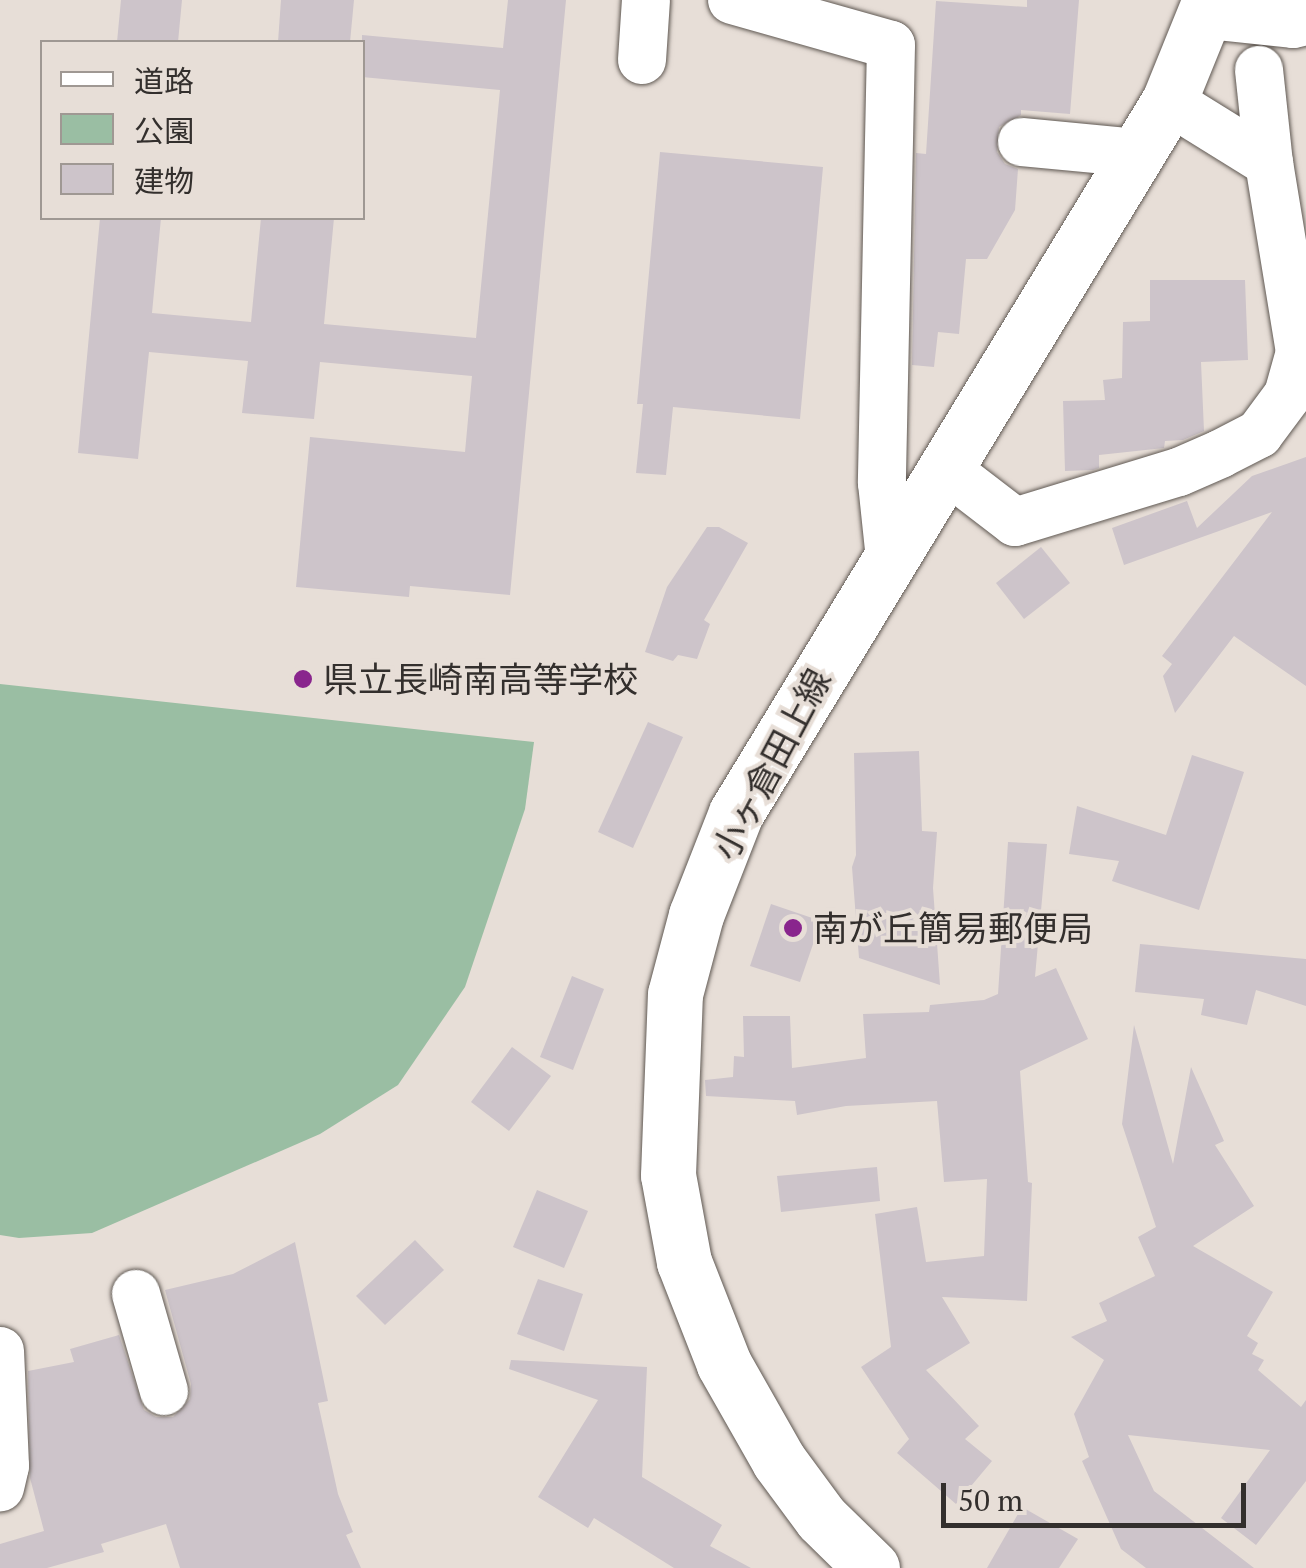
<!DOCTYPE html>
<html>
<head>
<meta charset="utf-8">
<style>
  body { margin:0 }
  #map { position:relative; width:1306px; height:1568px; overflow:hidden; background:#e7ded7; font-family:"PT Serif","Noto Sans JP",serif }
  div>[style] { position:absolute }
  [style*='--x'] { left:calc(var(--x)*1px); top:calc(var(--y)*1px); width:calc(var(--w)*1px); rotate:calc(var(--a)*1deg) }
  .green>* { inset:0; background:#9abea3 }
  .building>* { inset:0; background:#cdc4ca }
  .roads { filter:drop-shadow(0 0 2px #605953) drop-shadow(0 0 2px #605953) }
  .minor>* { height:48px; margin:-24px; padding:0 24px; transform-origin:24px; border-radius:24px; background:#fff }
  .major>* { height:55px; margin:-27.5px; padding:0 27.5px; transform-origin:27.5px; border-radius:27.5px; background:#fff }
  .dots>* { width:28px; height:28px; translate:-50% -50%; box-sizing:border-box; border:5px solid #e7ded7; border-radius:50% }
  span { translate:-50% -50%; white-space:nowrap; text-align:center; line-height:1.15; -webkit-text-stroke:8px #e7ded7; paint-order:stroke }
  .poi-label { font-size:35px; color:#332f2d }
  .left { translate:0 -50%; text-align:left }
  .street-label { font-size:35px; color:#332f2d }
  .legend { position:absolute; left:40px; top:40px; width:325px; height:180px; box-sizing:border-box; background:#e7ded7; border:2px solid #9f9893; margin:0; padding:12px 18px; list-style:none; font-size:30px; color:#332f2d }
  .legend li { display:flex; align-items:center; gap:20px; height:50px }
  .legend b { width:50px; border:2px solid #9f9893 }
  .scale { position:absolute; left:941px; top:1483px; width:305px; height:45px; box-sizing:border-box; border:5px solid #332f2d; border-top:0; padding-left:12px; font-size:30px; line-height:35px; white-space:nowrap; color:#332f2d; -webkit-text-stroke:8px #e7ded7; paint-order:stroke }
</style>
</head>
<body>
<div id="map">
  <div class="green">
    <i style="clip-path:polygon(0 684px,534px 742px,525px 809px,465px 987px,398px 1085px,320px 1134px,92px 1233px,19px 1238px,0 1235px)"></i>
  </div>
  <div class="building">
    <i style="clip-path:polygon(121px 0,182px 0,178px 42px,117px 42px)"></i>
    <i style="clip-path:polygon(281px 0,354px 0,350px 42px,278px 42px)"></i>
    <i style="clip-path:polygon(508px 0,566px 0,510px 595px,410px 586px,409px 597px,296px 587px,310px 437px,465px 452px,472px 376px,320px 362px,314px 419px,242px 413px,248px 361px,149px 352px,138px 459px,78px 453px,100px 218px,161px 218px,152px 313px,251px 322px,261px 218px,334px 218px,324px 324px,476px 338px,500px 90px,362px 77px,362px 35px,503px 48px)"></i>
    <i style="clip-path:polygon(1027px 0,1079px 0,1070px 114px,1021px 110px,1021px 115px,999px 127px,997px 152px,1005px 164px,1018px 169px,1015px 210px,987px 259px,966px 259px,959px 334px,938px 332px,934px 367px,912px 365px,916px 153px,926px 154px,936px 1px,1027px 7px)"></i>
    <i style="clip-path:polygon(660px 152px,823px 167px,800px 419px,673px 407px,666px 475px,636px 473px,643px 404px,637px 404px)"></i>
    <i style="clip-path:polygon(1150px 280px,1245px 280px,1248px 360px,1201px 362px,1204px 431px,1183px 440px,1165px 441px,1164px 448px,1099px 455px,1099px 468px,1093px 470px,1065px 471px,1063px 401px,1105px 400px,1103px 380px,1122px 378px,1123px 322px,1150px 321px)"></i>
    <i style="clip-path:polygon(1306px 457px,1306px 686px,1234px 636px,1175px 713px,1163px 676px,1172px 664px,1162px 656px,1272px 512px,1124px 565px,1112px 528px,1187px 501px,1197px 528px,1252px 476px)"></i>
    <i style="clip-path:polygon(707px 527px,719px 527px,748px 543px,704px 620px,710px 624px,697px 659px,678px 655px,673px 661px,645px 652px,667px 587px)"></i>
    <i style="clip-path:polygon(1041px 547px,1070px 583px,1024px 619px,996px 583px)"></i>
    <i style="clip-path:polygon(648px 722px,683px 737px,633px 848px,598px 832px)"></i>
    <i style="clip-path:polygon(919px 751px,922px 831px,937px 832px,933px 888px,940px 985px,859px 958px,852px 867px,856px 855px,854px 753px)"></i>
    <i style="clip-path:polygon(1192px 755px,1244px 772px,1199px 910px,1112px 881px,1119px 861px,1069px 854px,1077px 806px,1166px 835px)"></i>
    <i style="clip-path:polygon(1008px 842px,1047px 844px,1035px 977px,1056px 968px,1088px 1039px,1020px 1071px,1028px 1182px,1032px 1183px,1027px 1301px,942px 1297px,970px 1343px,926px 1370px,979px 1426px,965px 1439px,992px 1461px,956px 1504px,897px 1453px,909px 1439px,861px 1367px,891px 1347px,875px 1214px,917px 1207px,926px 1262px,984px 1256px,987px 1179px,944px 1182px,937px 1101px,846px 1106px,797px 1115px,795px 1101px,706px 1096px,705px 1080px,733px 1077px,734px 1056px,744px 1057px,743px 1016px,790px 1016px,792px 1068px,866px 1058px,863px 1014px,929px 1012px,930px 1005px,984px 1000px,998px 994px)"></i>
    <i style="clip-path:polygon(771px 904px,821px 921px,800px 982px,750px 966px)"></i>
    <i style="clip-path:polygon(1140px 944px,1306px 959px,1306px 1006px,1256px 990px,1247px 1025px,1201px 1015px,1204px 999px,1135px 992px)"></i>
    <i style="clip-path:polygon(572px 976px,604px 989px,573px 1070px,540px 1057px)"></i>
    <i style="clip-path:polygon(1134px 1025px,1173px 1164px,1191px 1067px,1224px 1141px,1215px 1145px,1254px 1206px,1193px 1246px,1273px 1292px,1247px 1336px,1258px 1343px,1252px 1354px,1264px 1360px,1258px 1370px,1301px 1407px,1306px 1400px,1306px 1481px,1256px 1545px,1221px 1518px,1270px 1450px,1128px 1435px,1154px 1491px,1254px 1568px,1146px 1568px,1121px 1549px,1082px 1461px,1089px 1457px,1074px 1414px,1104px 1360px,1071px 1337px,1107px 1321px,1099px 1303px,1155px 1276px,1138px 1237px,1156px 1227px,1122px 1124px)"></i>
    <i style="clip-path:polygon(512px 1047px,551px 1076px,509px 1131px,471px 1102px)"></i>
    <i style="clip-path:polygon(877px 1167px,880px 1201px,781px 1212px,777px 1176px)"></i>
    <i style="clip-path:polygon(537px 1190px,588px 1211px,564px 1268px,513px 1247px)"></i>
    <i style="clip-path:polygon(415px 1240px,444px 1270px,385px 1325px,356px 1296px)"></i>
    <i style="clip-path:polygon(295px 1242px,328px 1401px,318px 1403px,338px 1494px,353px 1532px,346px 1535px,361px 1568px,180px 1568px,166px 1524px,101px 1544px,104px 1552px,47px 1568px,0 1568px,0 1544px,44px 1531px,30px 1478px,28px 1371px,74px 1362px,70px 1349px,119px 1335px,144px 1410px,156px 1417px,173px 1417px,190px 1399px,191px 1384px,165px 1290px,233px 1274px)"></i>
    <i style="clip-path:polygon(538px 1279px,583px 1294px,564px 1351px,517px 1334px)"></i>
    <i style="clip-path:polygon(511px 1360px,647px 1367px,642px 1477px,722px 1525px,710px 1546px,751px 1568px,674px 1568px,594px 1518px,588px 1528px,538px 1497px,598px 1400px,509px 1369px)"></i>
    <i style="clip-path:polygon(1022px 1507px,1078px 1539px,1059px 1568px,987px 1568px)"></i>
  </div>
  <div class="roads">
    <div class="minor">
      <i style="--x:732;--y:0;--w:165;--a:15.8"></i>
      <i style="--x:891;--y:45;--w:438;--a:91.2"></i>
      <i style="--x:882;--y:483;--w:76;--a:84"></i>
      <i style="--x:1207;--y:15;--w:86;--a:6"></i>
      <i style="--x:1293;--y:24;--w:13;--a:-13"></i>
      <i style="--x:642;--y:60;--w:60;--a:-86.2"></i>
      <i style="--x:1259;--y:70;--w:94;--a:83.9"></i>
      <i style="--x:1022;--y:142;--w:117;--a:5.4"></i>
      <i style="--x:946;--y:469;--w:87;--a:37.5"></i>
      <i style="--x:1015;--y:522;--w:171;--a:-17"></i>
      <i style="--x:1179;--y:472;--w:45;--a:-23.7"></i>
      <i style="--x:1220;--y:454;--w:44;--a:-27.1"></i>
      <i style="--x:1259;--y:434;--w:49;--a:-53.4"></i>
      <i style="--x:1288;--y:395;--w:45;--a:-74.4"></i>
      <i style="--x:1300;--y:352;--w:192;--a:-99.3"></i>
      <i style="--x:1269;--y:163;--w:118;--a:-148.2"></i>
      <i style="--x:136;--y:1294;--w:101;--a:73.9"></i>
      <i style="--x:0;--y:1351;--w:115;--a:87.5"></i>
      <i style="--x:5;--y:1466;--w:22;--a:103"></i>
    </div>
    <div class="major">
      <i style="--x:872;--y:1568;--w:71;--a:-135.6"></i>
      <i style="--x:821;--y:1518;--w:71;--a:-126.4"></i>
      <i style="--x:779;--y:1461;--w:112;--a:-119.6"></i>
      <i style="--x:724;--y:1364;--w:110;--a:-111.4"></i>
      <i style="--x:684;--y:1262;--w:88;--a:-100.4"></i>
      <i style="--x:668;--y:1175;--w:181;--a:-87.8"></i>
      <i style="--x:675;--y:994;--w:82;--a:-75.1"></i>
      <i style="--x:696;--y:915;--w:110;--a:-68.6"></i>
      <i style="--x:736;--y:813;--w:833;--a:-58.69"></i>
      <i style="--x:1169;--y:101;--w:109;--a:-67.9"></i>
    </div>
  </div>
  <div class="dots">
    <i style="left:303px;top:679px;background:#89258d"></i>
    <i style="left:793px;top:928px;background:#89258d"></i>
  </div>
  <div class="poi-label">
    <span class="left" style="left:323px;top:679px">県立長崎南高等学校</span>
    <span class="left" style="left:813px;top:928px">南が丘簡易郵便局</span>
  </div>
  <div class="street-label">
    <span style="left:771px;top:764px;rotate:-62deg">小ヶ倉田上線</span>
  </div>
  <ul class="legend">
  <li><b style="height:12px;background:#fff"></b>道路</li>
  <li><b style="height:28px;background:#9abea3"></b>公園</li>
  <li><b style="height:28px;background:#cdc4ca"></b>建物</li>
  </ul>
  <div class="scale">50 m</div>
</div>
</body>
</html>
